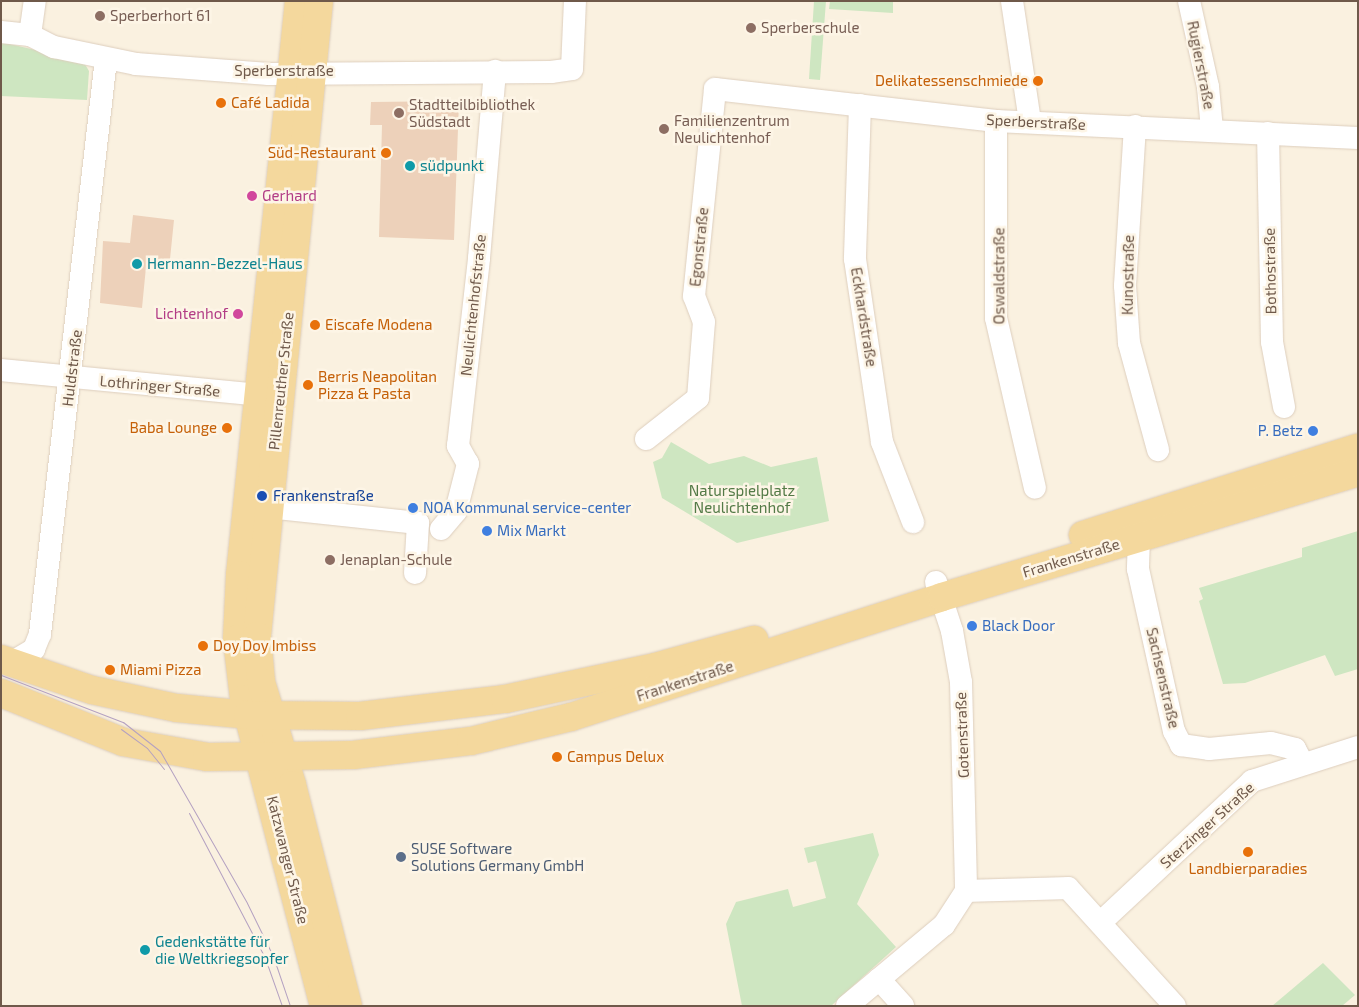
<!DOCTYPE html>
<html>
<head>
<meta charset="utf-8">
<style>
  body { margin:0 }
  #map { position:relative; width:1359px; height:1007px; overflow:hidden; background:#faf1e0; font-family:"Exo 2",sans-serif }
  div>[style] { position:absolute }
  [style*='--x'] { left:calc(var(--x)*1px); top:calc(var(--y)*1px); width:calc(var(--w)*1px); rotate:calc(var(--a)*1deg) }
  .green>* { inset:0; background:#cee6c1 }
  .building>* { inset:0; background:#edd1ba }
  .roads { filter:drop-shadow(0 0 1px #ddcebd) drop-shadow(0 0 1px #ddcebd) }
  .minor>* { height:22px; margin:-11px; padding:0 11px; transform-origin:11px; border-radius:11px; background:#fff }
  .major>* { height:28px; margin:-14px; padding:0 14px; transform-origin:14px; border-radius:14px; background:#f4d89d }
  .tram>* { height:1px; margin:-0.5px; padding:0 0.5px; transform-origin:0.5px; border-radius:0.5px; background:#b4a1c1 }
  .dots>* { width:14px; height:14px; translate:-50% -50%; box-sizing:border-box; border:2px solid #fdf5e6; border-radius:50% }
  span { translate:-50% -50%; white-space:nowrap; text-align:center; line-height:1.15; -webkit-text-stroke:5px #fdf5e6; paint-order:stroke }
  .education-label { font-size:15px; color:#785e54 }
  .left { translate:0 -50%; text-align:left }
  .street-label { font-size:15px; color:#6f594a }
  .food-label { font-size:15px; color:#c56008 }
  .right { translate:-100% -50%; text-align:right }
  .culture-label { font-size:15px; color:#0d838f }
  .hotel-label { font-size:15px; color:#b23c85 }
  .shop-label { font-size:15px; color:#366cbe }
  .park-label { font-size:15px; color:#537a46 }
  .transit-label { font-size:15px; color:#164399 }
  .service-label { font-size:15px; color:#4e5e75 }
  .frame { position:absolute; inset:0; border:2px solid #6f594a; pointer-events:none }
</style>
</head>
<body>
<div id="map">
  <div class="green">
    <i style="clip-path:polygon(814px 1px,826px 1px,820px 80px,809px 79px)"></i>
    <i style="clip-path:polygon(830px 1px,893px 1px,893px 13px,829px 9px)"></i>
    <i style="clip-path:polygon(1px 42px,83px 61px,89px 71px,87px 100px,1px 96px)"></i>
    <i style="clip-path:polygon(671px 442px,709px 464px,744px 456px,771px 467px,817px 457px,829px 521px,737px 543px,662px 498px,653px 462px,662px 458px)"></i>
    <i style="clip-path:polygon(1358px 531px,1358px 669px,1335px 676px,1325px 655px,1245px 683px,1223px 684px,1199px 601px,1203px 599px,1199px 588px,1302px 557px,1302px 548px)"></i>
    <i style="clip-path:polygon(873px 833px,879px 855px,857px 904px,896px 947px,831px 1006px,742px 1006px,726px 924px,736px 902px,788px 889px,793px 907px,826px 898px,816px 861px,808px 863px,804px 848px)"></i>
    <i style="clip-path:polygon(1323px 963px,1355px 995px,1342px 1006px,1272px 1006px)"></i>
  </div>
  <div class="building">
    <i style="clip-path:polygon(459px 101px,454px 240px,379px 237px,382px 125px,370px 125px,371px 102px)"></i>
    <i style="clip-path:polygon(133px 215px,174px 220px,169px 269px,146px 267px,142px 308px,100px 303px,103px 241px,130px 243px)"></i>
  </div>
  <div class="roads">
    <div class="minor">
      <i style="--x:1012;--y:1;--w:121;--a:81.5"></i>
      <i style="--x:1189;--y:1;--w:88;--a:77.5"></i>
      <i style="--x:1208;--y:87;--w:42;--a:84.6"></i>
      <i style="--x:1;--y:32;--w:29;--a:6"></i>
      <i style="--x:30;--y:35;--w:27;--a:27"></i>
      <i style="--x:54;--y:47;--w:84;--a:11.7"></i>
      <i style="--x:136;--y:64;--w:133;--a:4.3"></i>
      <i style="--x:269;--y:74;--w:282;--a:-0.4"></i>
      <i style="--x:551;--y:72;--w:21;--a:-8"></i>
      <i style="--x:572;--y:69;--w:68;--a:-87.5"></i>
      <i style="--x:30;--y:35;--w:34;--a:-82"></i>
      <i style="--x:860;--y:105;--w:154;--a:91.9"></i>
      <i style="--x:855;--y:259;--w:185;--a:81.6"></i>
      <i style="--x:882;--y:442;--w:86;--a:68.8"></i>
      <i style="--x:996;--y:121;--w:197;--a:90"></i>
      <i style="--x:996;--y:318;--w:174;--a:77.1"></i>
      <i style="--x:1135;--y:126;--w:160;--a:93.6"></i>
      <i style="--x:1125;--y:286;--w:57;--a:86"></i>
      <i style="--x:1129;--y:343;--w:111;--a:74.8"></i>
      <i style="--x:1268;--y:133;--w:209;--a:88.9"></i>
      <i style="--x:1272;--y:342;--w:66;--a:79.5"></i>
      <i style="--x:1;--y:370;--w:259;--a:5.5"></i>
      <i style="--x:646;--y:439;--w:66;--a:-38.3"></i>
      <i style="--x:698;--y:398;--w:76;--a:-85.5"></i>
      <i style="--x:704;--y:322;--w:28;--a:-111"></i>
      <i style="--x:694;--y:296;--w:208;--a:-84.2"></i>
      <i style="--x:715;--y:89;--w:283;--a:6.5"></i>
      <i style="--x:996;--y:121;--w:362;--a:2.7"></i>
      <i style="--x:268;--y:507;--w:151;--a:6.1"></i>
      <i style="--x:418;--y:523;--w:50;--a:93.4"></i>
      <i style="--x:441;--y:529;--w:23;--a:-50"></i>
      <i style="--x:456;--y:511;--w:49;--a:-75.7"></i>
      <i style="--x:468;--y:464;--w:21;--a:-119"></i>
      <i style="--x:458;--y:446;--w:189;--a:-83.6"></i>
      <i style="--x:479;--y:258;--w:188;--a:-85.1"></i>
      <i style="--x:1139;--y:538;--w:31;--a:92"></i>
      <i style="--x:1138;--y:569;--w:166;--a:77.5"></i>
      <i style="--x:1174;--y:731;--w:16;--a:63"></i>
      <i style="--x:1181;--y:745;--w:28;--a:8"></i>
      <i style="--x:1209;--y:749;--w:62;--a:-5.5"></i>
      <i style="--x:1271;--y:743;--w:25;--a:14"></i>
      <i style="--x:1295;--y:749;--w:17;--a:62"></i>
      <i style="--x:936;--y:582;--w:52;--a:71.9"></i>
      <i style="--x:952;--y:631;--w:52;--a:80"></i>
      <i style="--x:961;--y:682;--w:209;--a:88.6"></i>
      <i style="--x:11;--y:663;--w:27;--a:-31"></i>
      <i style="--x:34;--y:649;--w:16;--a:-68"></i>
      <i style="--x:40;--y:634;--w:579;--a:-83.45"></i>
      <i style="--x:966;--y:891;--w:102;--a:-1.7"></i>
      <i style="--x:1068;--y:888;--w:159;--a:47.8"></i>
      <i style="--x:1101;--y:922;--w:207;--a:-43"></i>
      <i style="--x:1252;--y:781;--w:111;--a:-17.8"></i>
      <i style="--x:879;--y:979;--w:36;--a:48"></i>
      <i style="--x:847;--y:1006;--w:126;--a:-39.9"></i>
      <i style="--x:944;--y:925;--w:40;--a:-57.1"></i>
    </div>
    <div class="major">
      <i style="--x:299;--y:1;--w:577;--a:95.87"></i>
      <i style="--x:240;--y:575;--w:64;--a:92.7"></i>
      <i style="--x:237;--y:639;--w:60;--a:83.3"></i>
      <i style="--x:244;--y:699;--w:317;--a:75.4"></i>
      <i style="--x:319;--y:1;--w:638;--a:95.58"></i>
      <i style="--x:257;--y:636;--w:46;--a:85"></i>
      <i style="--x:261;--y:682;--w:108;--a:73.2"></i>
      <i style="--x:292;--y:785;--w:228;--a:75.8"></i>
      <i style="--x:1083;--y:535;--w:288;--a:-17.6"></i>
      <i style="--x:1;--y:659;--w:96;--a:18.8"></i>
      <i style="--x:92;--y:690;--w:87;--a:12"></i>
      <i style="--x:177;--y:708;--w:71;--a:5.6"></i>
      <i style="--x:248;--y:715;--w:112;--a:0.5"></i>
      <i style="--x:360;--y:716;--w:146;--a:-6.7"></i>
      <i style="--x:505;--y:699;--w:153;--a:-12"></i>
      <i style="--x:655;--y:667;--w:103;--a:-15.3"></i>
      <i style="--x:1;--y:693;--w:131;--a:21.9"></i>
      <i style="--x:123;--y:742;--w:85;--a:10.1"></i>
      <i style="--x:207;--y:757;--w:146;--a:-0.8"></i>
      <i style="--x:353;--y:755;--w:119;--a:-6.8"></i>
      <i style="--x:471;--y:741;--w:103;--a:-13.5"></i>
      <i style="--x:571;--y:717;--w:390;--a:-17.9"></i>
      <i style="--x:942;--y:597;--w:434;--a:-16.7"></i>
    </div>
  </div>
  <div class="tram">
    <i style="--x:1;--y:675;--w:131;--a:21.1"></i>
    <i style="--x:123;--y:722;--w:47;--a:38.1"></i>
    <i style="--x:160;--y:751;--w:175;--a:60.2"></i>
    <i style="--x:247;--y:903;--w:59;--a:63.9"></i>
    <i style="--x:273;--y:956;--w:53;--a:71.2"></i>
    <i style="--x:121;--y:729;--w:32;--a:36"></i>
    <i style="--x:147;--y:748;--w:27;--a:51"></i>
    <i style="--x:189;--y:813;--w:164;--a:62.3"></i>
    <i style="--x:265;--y:958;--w:51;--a:70.5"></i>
  </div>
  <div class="dots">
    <i style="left:100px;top:16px;background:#8d6e63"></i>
    <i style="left:751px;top:28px;background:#8d6e63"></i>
    <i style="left:1038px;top:81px;background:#e8710a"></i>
    <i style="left:221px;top:103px;background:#e8710a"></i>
    <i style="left:399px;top:113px;background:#8d6e63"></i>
    <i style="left:664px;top:129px;background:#8d6e63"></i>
    <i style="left:386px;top:153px;background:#e8710a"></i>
    <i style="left:410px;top:166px;background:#0f9aa8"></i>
    <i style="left:252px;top:196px;background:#d1479c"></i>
    <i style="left:137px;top:264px;background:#0f9aa8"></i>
    <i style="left:238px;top:314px;background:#d1479c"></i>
    <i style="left:315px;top:325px;background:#e8710a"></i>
    <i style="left:308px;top:385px;background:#e8710a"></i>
    <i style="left:227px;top:428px;background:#e8710a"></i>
    <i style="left:1313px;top:431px;background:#3f7fe0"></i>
    <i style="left:262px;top:496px;background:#1a4fb4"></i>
    <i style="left:413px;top:508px;background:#3f7fe0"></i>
    <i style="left:487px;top:531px;background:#3f7fe0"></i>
    <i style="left:330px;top:560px;background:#8d6e63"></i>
    <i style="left:972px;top:626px;background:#3f7fe0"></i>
    <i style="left:203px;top:646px;background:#e8710a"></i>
    <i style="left:110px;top:670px;background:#e8710a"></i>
    <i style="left:557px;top:757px;background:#e8710a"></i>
    <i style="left:1248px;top:852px;background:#e8710a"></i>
    <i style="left:401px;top:857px;background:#5c6f8a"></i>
    <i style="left:145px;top:950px;background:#0f9aa8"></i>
  </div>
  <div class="education-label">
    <span class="left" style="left:110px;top:16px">Sperberhort 61</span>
    <span class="left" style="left:761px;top:28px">Sperberschule</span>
    <span class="left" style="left:409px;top:113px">Stadtteilbibliothek<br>Südstadt</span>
    <span class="left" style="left:674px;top:129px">Familienzentrum<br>Neulichtenhof</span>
    <span class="left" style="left:340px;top:560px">Jenaplan-Schule</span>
  </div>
  <div class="street-label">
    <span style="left:1201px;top:65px;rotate:79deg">Rugierstraße</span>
    <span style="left:284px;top:71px">Sperberstraße</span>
    <span style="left:1036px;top:122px;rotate:3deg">Sperberstraße</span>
    <span style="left:699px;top:247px;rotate:-84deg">Egonstraße</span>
    <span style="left:1270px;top:271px;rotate:-91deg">Bothostraße</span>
    <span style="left:1128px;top:275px;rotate:-89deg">Kunostraße</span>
    <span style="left:999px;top:276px;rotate:-90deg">Oswaldstraße</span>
    <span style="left:473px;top:305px;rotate:-84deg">Neulichtenhofstraße</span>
    <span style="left:864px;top:317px;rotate:81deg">Eckhardstraße</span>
    <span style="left:72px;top:368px;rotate:-83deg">Huldstraße</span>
    <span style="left:281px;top:381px;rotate:-84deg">Pillenreuther Straße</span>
    <span style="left:160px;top:386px;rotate:5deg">Lothringer Straße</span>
    <span style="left:1071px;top:558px;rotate:-17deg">Frankenstraße</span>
    <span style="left:1163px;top:678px;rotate:77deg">Sachsenstraße</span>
    <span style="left:685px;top:681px;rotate:-18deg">Frankenstraße</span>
    <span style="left:962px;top:735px;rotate:-92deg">Gotenstraße</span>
    <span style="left:1207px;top:825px;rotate:-42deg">Sterzinger Straße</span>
    <span style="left:288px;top:860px;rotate:76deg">Katzwanger Straße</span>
  </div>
  <div class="food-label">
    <span class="right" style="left:1028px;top:81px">Delikatessenschmiede</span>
    <span class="left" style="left:231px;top:103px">Café Ladida</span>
    <span class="right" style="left:376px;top:153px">Süd-Restaurant</span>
    <span class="left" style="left:325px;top:325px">Eiscafe Modena</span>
    <span class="left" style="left:318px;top:385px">Berris Neapolitan<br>Pizza &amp; Pasta</span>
    <span class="right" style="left:217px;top:428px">Baba Lounge</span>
    <span class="left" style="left:213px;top:646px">Doy Doy Imbiss</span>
    <span class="left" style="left:120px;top:670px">Miami Pizza</span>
    <span class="left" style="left:567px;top:757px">Campus Delux</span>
    <span style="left:1248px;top:869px">Landbierparadies</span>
  </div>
  <div class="culture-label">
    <span class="left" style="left:420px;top:166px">südpunkt</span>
    <span class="left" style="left:147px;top:264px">Hermann-Bezzel-Haus</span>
    <span class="left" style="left:155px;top:950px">Gedenkstätte für<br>die Weltkriegsopfer</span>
  </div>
  <div class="hotel-label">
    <span class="left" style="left:262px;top:196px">Gerhard</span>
    <span class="right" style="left:228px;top:314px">Lichtenhof</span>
  </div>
  <div class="shop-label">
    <span class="right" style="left:1303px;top:431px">P. Betz</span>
    <span class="left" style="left:423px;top:508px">NOA Kommunal service-center</span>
    <span class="left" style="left:497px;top:531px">Mix Markt</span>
    <span class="left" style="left:982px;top:626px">Black Door</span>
  </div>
  <div class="park-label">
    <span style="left:742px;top:499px">Naturspielplatz<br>Neulichtenhof</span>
  </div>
  <div class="transit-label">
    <span class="left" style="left:273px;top:496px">Frankenstraße</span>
  </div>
  <div class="service-label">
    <span class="left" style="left:411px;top:857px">SUSE Software<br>Solutions Germany GmbH</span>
  </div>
  <div class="frame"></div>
</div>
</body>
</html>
